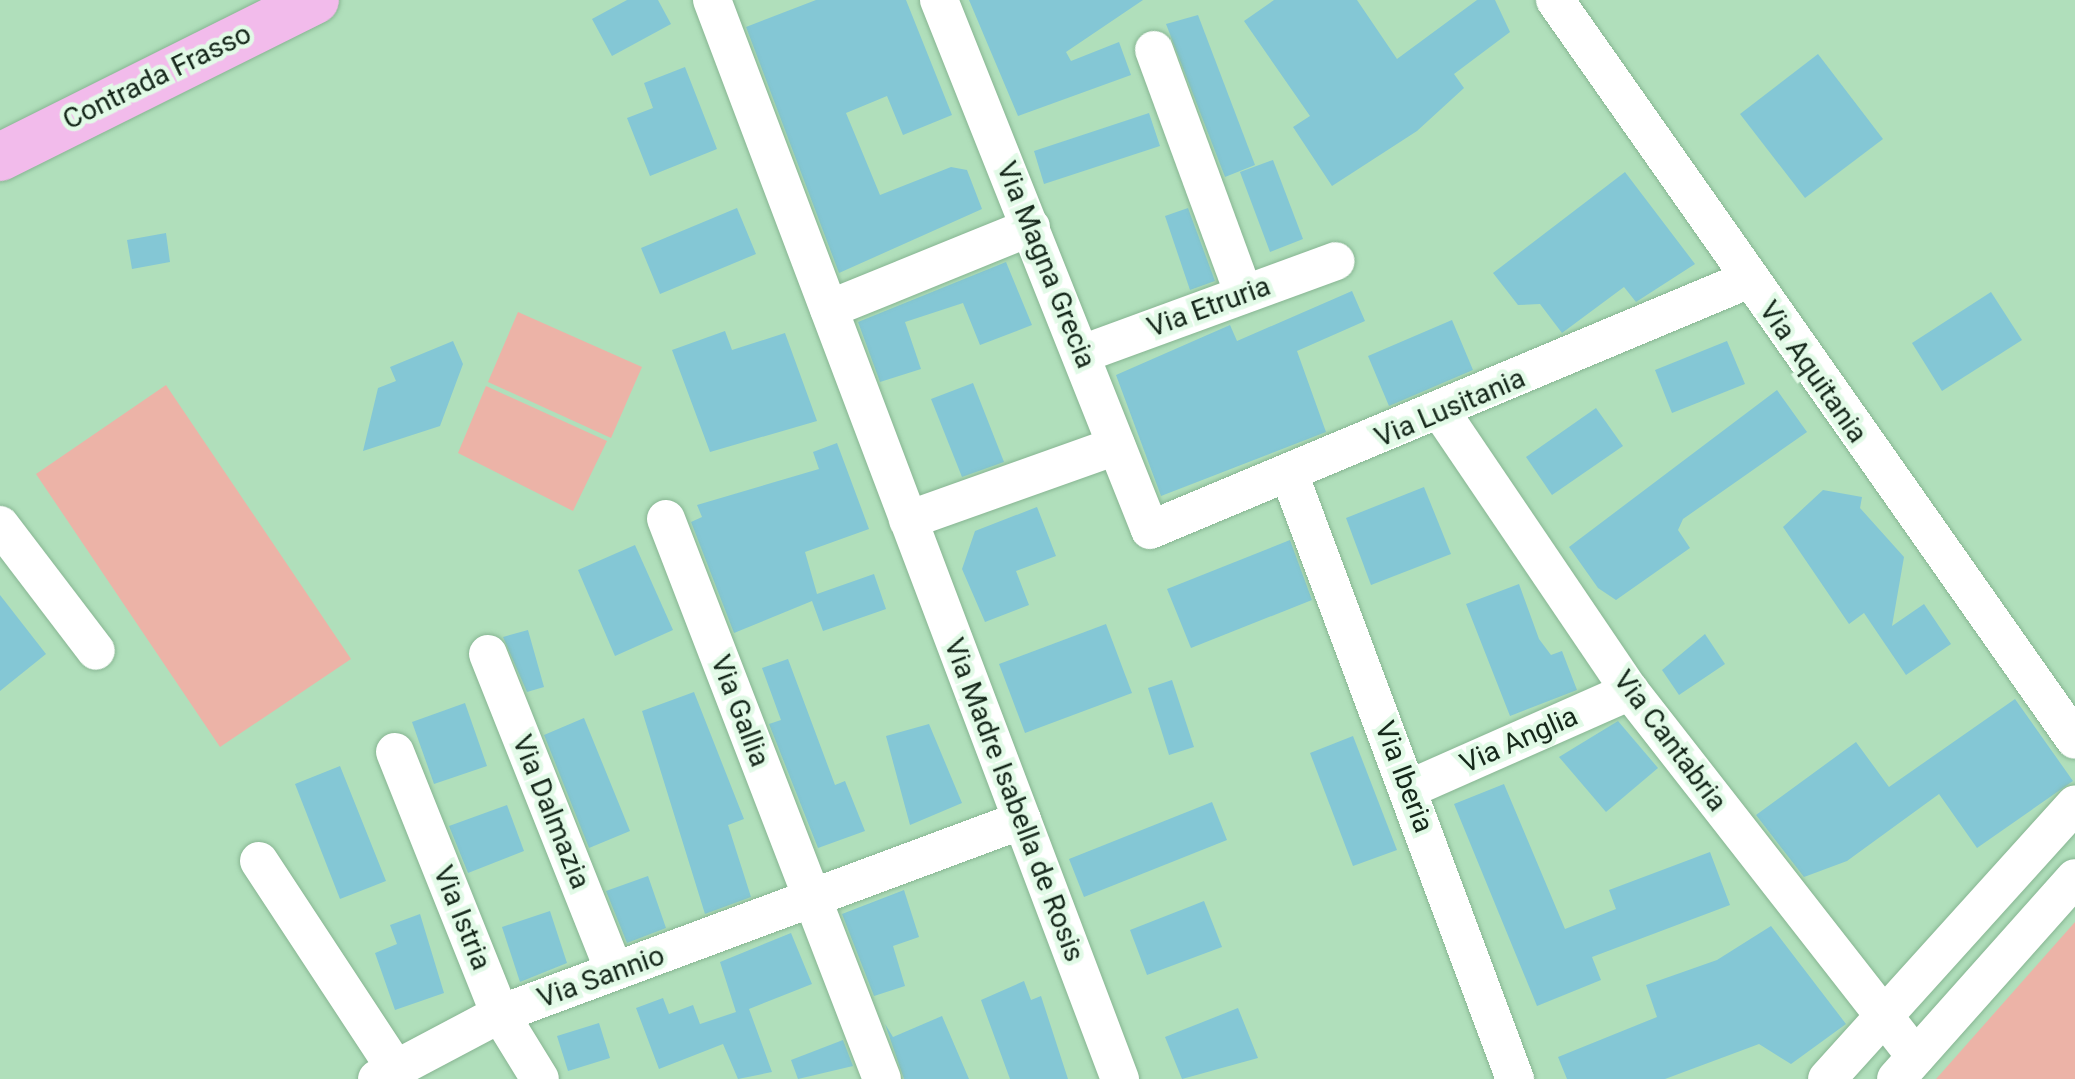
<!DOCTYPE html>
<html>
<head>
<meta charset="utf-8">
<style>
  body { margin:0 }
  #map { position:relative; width:2075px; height:1079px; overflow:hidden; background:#b0dfbb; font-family:Roboto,sans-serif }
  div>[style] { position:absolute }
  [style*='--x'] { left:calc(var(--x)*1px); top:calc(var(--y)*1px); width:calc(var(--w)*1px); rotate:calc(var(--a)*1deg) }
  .green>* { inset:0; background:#ecb3a7 }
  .building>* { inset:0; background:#84c7d5 }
  .roads { filter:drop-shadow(0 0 2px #87b592) drop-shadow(0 0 2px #87b592) }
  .minor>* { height:38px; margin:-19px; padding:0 19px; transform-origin:19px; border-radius:19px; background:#fff }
  .major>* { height:48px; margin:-24px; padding:0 24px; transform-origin:24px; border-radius:24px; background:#f2bbeb }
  span { translate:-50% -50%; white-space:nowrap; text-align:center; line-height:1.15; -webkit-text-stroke:9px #e2fae7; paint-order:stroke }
  .street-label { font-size:28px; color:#15271a }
</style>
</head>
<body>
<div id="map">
  <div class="green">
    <i style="clip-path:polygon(518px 312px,642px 367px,611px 438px,488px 382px)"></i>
    <i style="clip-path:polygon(166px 385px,351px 659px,220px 747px,36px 474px)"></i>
    <i style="clip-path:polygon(486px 386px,607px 441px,573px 511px,458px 453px)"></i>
    <i style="clip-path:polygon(2075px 922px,2075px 1079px,1936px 1079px)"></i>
  </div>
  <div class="building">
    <i style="clip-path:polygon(627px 0,658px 0,671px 24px,612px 56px,592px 19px)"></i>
    <i style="clip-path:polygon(816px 0,906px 0,952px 115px,903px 135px,887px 96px,846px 113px,880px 195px,951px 167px,967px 170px,982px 209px,839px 273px,746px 27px)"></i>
    <i style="clip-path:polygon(969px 0,1143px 0,1066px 52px,1071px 61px,1119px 42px,1131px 75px,1018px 116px)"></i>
    <i style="clip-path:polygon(1274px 0,1357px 0,1397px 59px,1477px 0,1495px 0,1510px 32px,1454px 74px,1464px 88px,1417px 131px,1332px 186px,1293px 127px,1310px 116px,1244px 21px)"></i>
    <i style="clip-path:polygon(1198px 15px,1255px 165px,1225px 177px,1166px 24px)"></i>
    <i style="clip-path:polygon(1818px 54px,1883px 139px,1805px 198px,1740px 114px)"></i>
    <i style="clip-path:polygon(685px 67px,717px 149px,650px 176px,627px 118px,653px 108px,644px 83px)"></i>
    <i style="clip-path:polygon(1149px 113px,1160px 146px,1044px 184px,1034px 151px)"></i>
    <i style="clip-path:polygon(1273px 160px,1303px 239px,1270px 252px,1240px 172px)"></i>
    <i style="clip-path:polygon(1625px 172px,1695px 264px,1636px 302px,1624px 287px,1562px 333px,1540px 304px,1518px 305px,1493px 273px)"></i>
    <i style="clip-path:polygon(737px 208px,756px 254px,660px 294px,641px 248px)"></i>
    <i style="clip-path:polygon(1188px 208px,1215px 281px,1190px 290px,1165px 216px)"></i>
    <i style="clip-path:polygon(166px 233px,170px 262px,132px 269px,127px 240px)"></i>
    <i style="clip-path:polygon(1006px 262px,1032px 325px,980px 345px,963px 303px,905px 322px,921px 369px,880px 382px,858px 322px)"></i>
    <i style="clip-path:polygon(1352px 291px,1365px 321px,1297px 351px,1326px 432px,1161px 496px,1116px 375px,1230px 325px,1237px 341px)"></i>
    <i style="clip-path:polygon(1991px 292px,2022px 340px,1942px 391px,1912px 343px)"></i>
    <i style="clip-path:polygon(1452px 320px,1473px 370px,1389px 406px,1368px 356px)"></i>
    <i style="clip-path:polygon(725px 331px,732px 350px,785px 333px,817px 421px,710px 452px,672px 350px)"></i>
    <i style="clip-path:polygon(453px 341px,463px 364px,440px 426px,363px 451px,378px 388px,396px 381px,390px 367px)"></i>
    <i style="clip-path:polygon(1727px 341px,1745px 384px,1672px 413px,1655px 370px)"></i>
    <i style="clip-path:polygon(973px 383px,1004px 462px,962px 477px,931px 399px)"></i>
    <i style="clip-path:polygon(1777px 390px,1807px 432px,1683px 519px,1678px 530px,1690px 548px,1616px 600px,1598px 588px,1569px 547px)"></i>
    <i style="clip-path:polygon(1596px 408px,1623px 446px,1552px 495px,1526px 457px)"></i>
    <i style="clip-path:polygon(837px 443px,869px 529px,805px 552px,817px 594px,874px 574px,886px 609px,823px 631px,812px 601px,734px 633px,691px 522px,702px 517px,697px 505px,819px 469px,813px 452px)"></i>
    <i style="clip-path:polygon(1424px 487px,1451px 554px,1371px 585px,1346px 518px)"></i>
    <i style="clip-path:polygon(1823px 490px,1862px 497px,1860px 508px,1904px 557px,1892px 626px,1924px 604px,1951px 644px,1906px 675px,1864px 613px,1849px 624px,1783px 527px)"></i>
    <i style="clip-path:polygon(1037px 507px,1056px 556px,1016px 571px,1029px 605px,985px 622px,962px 569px,975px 531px)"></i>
    <i style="clip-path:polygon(1290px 540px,1312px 600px,1191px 648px,1167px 589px)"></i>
    <i style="clip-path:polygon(635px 545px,673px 630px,615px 656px,578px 570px)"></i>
    <i style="clip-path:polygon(1519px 584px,1539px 639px,1551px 655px,1562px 651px,1577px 690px,1510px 716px,1466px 604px)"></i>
    <i style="clip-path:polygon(0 595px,46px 654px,0 691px)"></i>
    <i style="clip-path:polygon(1106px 624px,1132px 693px,1025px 733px,999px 664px)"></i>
    <i style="clip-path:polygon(528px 630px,544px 687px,527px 692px,503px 637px)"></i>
    <i style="clip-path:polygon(1705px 634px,1725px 664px,1679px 695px,1662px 670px)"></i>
    <i style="clip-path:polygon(788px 659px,835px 785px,845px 781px,865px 831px,818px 848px,769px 724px,781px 720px,762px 668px)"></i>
    <i style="clip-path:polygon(1172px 680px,1194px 747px,1169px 755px,1148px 688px)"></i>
    <i style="clip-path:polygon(694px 692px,744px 819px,728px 825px,751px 897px,705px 914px,642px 711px)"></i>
    <i style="clip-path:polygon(2015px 699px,2073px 781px,1977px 848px,1939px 794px,1847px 861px,1804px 877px,1756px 815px,1856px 742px,1889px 787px)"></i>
    <i style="clip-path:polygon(465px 703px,487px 766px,434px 784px,412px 722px)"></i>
    <i style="clip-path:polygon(584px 718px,630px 831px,589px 848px,544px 735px)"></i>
    <i style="clip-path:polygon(1618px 721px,1658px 768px,1606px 812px,1559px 757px)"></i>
    <i style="clip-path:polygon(929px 724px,962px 803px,910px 825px,886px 736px)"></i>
    <i style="clip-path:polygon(1353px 736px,1397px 850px,1353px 866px,1310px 753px)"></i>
    <i style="clip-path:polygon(340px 766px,386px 881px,340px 899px,295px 784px)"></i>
    <i style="clip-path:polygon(1504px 784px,1565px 929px,1616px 909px,1609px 890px,1710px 852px,1730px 905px,1592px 957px,1601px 980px,1537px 1006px,1454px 804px)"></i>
    <i style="clip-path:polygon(1212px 802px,1227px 840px,1084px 897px,1069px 859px)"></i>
    <i style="clip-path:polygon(507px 805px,524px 851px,468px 873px,449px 826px)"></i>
    <i style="clip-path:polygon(648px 876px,666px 928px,627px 943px,606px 891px)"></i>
    <i style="clip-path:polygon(904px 890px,919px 937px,893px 946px,905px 986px,874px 996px,842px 914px)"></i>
    <i style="clip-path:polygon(1204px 901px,1222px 947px,1147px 975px,1130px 930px)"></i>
    <i style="clip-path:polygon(550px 911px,567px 963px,520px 982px,502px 927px)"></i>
    <i style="clip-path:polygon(420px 914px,444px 993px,395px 1010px,375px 953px,397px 944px,390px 925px)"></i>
    <i style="clip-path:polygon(1771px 926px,1846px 1024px,1791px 1064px,1759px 1044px,1665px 1079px,1567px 1079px,1558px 1057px,1657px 1017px,1646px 985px,1717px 960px)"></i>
    <i style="clip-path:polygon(791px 933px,812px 984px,749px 1009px,772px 1072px,738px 1079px,723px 1044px,659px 1069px,636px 1008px,663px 998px,669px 1014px,693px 1005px,700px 1024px,736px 1012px,720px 962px)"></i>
    <i style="clip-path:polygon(1024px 981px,1031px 1000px,1041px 996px,1068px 1079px,1010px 1079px,981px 1000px)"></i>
    <i style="clip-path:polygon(1238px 1008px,1258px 1058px,1182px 1079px,1165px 1037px)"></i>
    <i style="clip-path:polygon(942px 1016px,969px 1079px,904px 1079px,885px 1024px,893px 1037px)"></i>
    <i style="clip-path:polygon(599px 1023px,610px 1058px,568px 1071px,557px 1036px)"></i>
    <i style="clip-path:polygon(843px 1040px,853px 1066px,798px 1079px,791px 1060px)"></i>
  </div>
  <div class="roads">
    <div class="minor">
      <i style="--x:712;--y:0;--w:1154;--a:69.29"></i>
      <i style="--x:939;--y:0;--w:570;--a:68.29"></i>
      <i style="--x:1150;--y:530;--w:647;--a:-22.72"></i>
      <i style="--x:1555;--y:0;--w:904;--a:54.9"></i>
      <i style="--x:1154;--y:50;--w:260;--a:69.8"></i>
      <i style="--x:829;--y:309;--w:218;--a:-22.1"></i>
      <i style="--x:1082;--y:354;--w:270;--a:-20.1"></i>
      <i style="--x:1441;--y:412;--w:337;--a:55.9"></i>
      <i style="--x:1630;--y:691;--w:464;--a:52"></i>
      <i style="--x:1290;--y:476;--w:644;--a:69.54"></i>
      <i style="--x:666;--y:519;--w:600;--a:68.91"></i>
      <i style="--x:908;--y:520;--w:221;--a:-19.6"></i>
      <i style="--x:0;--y:525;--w:158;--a:52.7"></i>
      <i style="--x:488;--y:654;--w:341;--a:68.3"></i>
      <i style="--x:395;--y:752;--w:282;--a:68.2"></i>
      <i style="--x:500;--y:1014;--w:76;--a:58.4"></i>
      <i style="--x:1409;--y:789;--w:242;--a:-23.9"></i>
      <i style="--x:259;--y:861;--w:248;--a:56.7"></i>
      <i style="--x:377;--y:1079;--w:139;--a:-27.9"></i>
      <i style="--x:500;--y:1014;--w:557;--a:-20.39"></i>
      <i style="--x:1827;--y:1079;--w:370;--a:-47.9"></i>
      <i style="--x:1896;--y:1079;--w:269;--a:-48.3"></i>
    </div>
    <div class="major">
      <i style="--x:0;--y:157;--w:352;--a:-26.5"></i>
    </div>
  </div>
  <div class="street-label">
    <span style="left:157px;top:77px;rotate:-26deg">Contrada Frasso</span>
    <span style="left:1046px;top:265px;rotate:68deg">Via Magna Grecia</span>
    <span style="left:1209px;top:307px;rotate:-20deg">Via Etruria</span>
    <span style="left:1813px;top:372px;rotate:55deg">Via Aquitania</span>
    <span style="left:1450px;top:408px;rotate:-23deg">Via Lusitania</span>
    <span style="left:740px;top:711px;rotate:69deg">Via Gallia</span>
    <span style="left:1519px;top:740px;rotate:-24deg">Via Anglia</span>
    <span style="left:1670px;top:741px;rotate:53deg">Via Cantabria</span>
    <span style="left:1404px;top:777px;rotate:69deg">Via Iberia</span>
    <span style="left:1014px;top:800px;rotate:69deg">Via Madre Isabella de Rosis</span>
    <span style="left:551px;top:812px;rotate:68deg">Via Dalmazia</span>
    <span style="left:462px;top:918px;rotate:68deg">Via Istria</span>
    <span style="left:601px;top:977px;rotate:-20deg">Via Sannio</span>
  </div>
</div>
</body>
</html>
